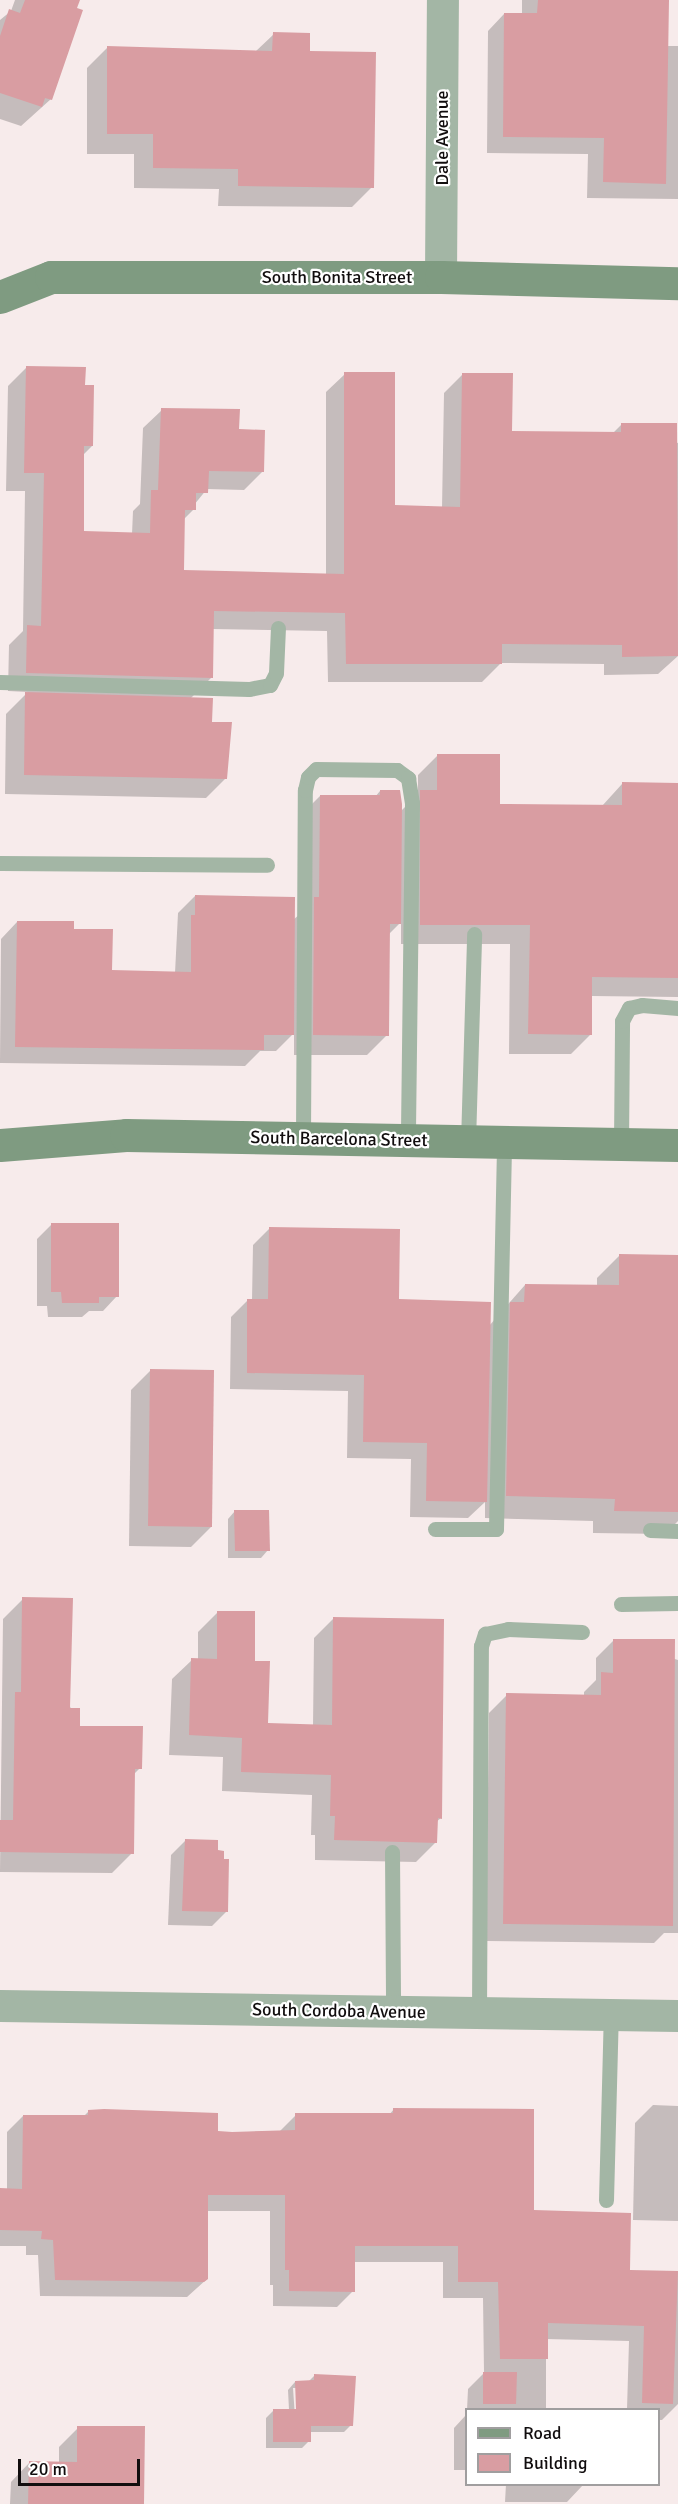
<!DOCTYPE html>
<html>
<head>
<meta charset="utf-8">
<style>
  body { margin:0 }
  #map { position:relative; width:678px; height:2504px; overflow:hidden; background:#f7ebeb; font-family:Signika,sans-serif }
  div>[style] { position:absolute }
  [style*='--x'] { left:calc(var(--x)*1px); top:calc(var(--y)*1px); width:calc(var(--w)*1px); rotate:calc(var(--a)*1deg) }
  .shadow>* { inset:0; background:#0003 }
  .building>* { inset:0; background:#d99da2 }
  .lane>* { height:15px; margin:-7.5px; padding:0 7.5px; transform-origin:7.5px; border-radius:7.5px; background:#a3b6a5 }
  .street>* { height:32px; margin:-16px; padding:0 16px; transform-origin:16px; border-radius:16px; background:#a3b6a5 }
  .secondary>* { height:33px; margin:-16.5px; padding:0 16.5px; transform-origin:16.5px; border-radius:16.5px; background:#7f9b81 }
  span { translate:-50% -50%; white-space:nowrap; text-align:center; line-height:1.15; -webkit-text-stroke:4.5px #fff; paint-order:stroke }
  .street-label { font-size:18px; color:#110d0e }
  .legend { position:absolute; left:465px; top:2408px; width:195px; height:78px; box-sizing:border-box; background:#fff; border:2px solid #a09e9f; margin:0; padding:8px 10px; list-style:none; font-size:18px; color:#110d0e }
  .legend li { display:flex; align-items:center; gap:12px; height:30px }
  .legend b { width:30px; border:2px solid #a09e9f }
  .scale { position:absolute; left:18px; top:2459px; width:122px; height:27px; box-sizing:border-box; border:3px solid #110d0e; border-top:0; padding-left:8px; font-size:18px; line-height:21px; white-space:nowrap; color:#110d0e; -webkit-text-stroke:4px #fff; paint-order:stroke }
</style>
</head>
<body>
<div id="map">
  <div class="shadow">
    <i style="clip-path:polygon(15px 0,78px 0,51px 99px,21px 126px,0 119px,0 20px,11px 11px)"></i>
    <i style="clip-path:polygon(522px 0,667px 0,666px 46px,678px 46px,678px 199px,587px 198px,588px 154px,487px 153px,488px 31px,504px 14px,522px 14px)"></i>
    <i style="clip-path:polygon(274px 34px,308px 53px,372px 187px,352px 207px,218px 206px,219px 189px,134px 188px,134px 154px,87px 154px,87px 68px,107px 48px,255px 52px)"></i>
    <i style="clip-path:polygon(27px 367px,84px 386px,92px 446px,83px 455px,83px 533px,132px 534px,133px 511px,140px 504px,143px 428px,162px 410px,238px 431px,263px 471px,244px 490px,207px 489px,194px 505px,194px 509px,183px 520px,182px 572px,326px 575px,326px 392px,345px 374px,393px 506px,442px 508px,444px 393px,463px 374px,510px 432px,613px 433px,622px 424px,678px 443px,678px 656px,658px 674px,604px 675px,604px 664px,501px 663px,482px 682px,328px 682px,327px 631px,212px 629px,211px 678px,190px 699px,211px 724px,226px 778px,206px 798px,5px 794px,6px 714px,28px 692px,8px 691px,9px 645px,23px 631px,25px 491px,6px 491px,8px 386px)"></i>
    <i style="clip-path:polygon(438px 755px,498px 805px,602px 806px,622px 784px,678px 784px,678px 997px,591px 996px,591px 1034px,571px 1054px,509px 1054px,510px 944px,401px 944px,401px 922px,388px 935px,387px 1035px,367px 1055px,294px 1055px,294px 1033px,276px 1051px,260px 1051px,245px 1066px,0 1063px,1px 939px,17px 922px,72px 931px,110px 972px,175px 973px,178px 913px,195px 896px,293px 920px,300px 914px,300px 816px,320px 796px,375px 797px,380px 791px,401px 811px,418px 794px,418px 775px)"></i>
    <i style="clip-path:polygon(52px 1224px,117px 1296px,103px 1311px,89px 1311px,82px 1317px,48px 1317px,47px 1306px,37px 1306px,37px 1239px)"></i>
    <i style="clip-path:polygon(270px 1228px,397px 1300px,489px 1326px,525px 1285px,597px 1286px,597px 1278px,620px 1255px,678px 1256px,678px 1521px,665px 1534px,593px 1533px,593px 1521px,485px 1518px,485px 1502px,468px 1518px,410px 1517px,411px 1459px,347px 1458px,348px 1391px,230px 1389px,231px 1317px,248px 1300px,252px 1300px,253px 1245px)"></i>
    <i style="clip-path:polygon(151px 1370px,211px 1527px,191px 1547px,129px 1546px,131px 1390px)"></i>
    <i style="clip-path:polygon(235px 1511px,268px 1550px,261px 1558px,228px 1558px,228px 1519px)"></i>
    <i style="clip-path:polygon(23px 1599px,79px 1727px,140px 1768px,133px 1775px,132px 1853px,112px 1873px,0 1872px,3px 1619px)"></i>
    <i style="clip-path:polygon(218px 1612px,253px 1662px,267px 1724px,313px 1726px,314px 1638px,334px 1618px,441px 1818px,436px 1822px,436px 1842px,416px 1862px,315px 1860px,315px 1835px,311px 1835px,312px 1795px,222px 1791px,223px 1757px,169px 1755px,172px 1679px,192px 1660px,198px 1660px,198px 1632px)"></i>
    <i style="clip-path:polygon(614px 1640px,678px 1660px,678px 1933px,664px 1933px,654px 1943px,486px 1941px,489px 1713px,507px 1695px,584px 1696px,584px 1692px,596px 1680px,596px 1658px)"></i>
    <i style="clip-path:polygon(185px 1841px,226px 1912px,212px 1926px,168px 1925px,171px 1855px)"></i>
    <i style="clip-path:polygon(653px 2105px,678px 2106px,678px 2221px,633px 2220px,635px 2123px)"></i>
    <i style="clip-path:polygon(evenodd,394px 2109px,532px 2212px,628px 2271px,678px 2272px,678px 2404px,662px 2420px,658px 2420px,658px 2410px,467px 2410px,468px 2389px,484px 2373px,483px 2298px,443px 2298px,443px 2262px,354px 2262px,353px 2291px,337px 2307px,273px 2306px,273px 2285px,270px 2285px,270px 2211px,207px 2211px,207px 2279px,187px 2297px,40px 2296px,38px 2255px,26px 2255px,26px 2246px,0 2246px,0 2190px,7px 2190px,7px 2132px,23px 2116px,84px 2116px,88px 2112px,217px 2133px,280px 2131px,296px 2115px,389px 2115px,394px 2109px,546px 2339px,629px 2341px,627px 2409px,546px 2409px,546px 2339px)"></i>
    <i style="clip-path:polygon(evenodd,314px 2376px,351px 2425px,344px 2432px,309px 2432px,309px 2441px,302px 2448px,266px 2448px,266px 2418px,274px 2410px,289px 2410px,288px 2390px,295px 2382px,308px 2382px,314px 2376px,293px 2388px,296px 2388px,298px 2416px,295px 2417px,293px 2388px)"></i>
    <i style="clip-path:polygon(466px 2415px,466px 2470px,454px 2470px,454px 2428px)"></i>
    <i style="clip-path:polygon(78px 2428px,142px 2504px,10px 2504px,11px 2482px,30px 2462px,59px 2463px,59px 2447px)"></i>
    <i style="clip-path:polygon(506px 2484px,629px 2484px,583px 2485px,567px 2502px,505px 2502px)"></i>
  </div>
  <div class="building">
    <i style="clip-path:polygon(25px 0,80px 0,77px 8px,83px 10px,52px 100px,45px 98px,42px 107px,0 93px,0 36px,9px 9px,20px 13px)"></i>
    <i style="clip-path:polygon(538px 0,669px 0,666px 184px,603px 182px,604px 138px,503px 137px,504px 13px,537px 13px)"></i>
    <i style="clip-path:polygon(273px 32px,310px 33px,310px 51px,376px 52px,374px 188px,238px 186px,238px 169px,153px 168px,153px 134px,107px 134px,107px 46px,272px 51px)"></i>
    <i style="clip-path:polygon(26px 366px,86px 367px,85px 385px,94px 385px,93px 446px,84px 446px,84px 531px,150px 533px,151px 490px,158px 490px,161px 408px,240px 409px,239px 429px,265px 430px,264px 472px,209px 471px,208px 493px,196px 493px,196px 510px,185px 510px,184px 570px,344px 574px,344px 372px,395px 372px,395px 505px,460px 507px,462px 373px,513px 373px,512px 431px,621px 432px,621px 423px,677px 423px,678px 656px,622px 657px,622px 645px,502px 644px,502px 664px,346px 664px,345px 613px,214px 611px,213px 678px,26px 673px,27px 625px,41px 626px,44px 473px,24px 473px)"></i>
    <i style="clip-path:polygon(25px 692px,213px 698px,212px 722px,232px 722px,227px 779px,24px 775px)"></i>
    <i style="clip-path:polygon(437px 754px,500px 754px,500px 804px,622px 805px,622px 782px,678px 783px,678px 978px,592px 977px,592px 1035px,528px 1034px,530px 925px,420px 925px,420px 790px,437px 790px)"></i>
    <i style="clip-path:polygon(380px 790px,400px 790px,402px 804px,401px 924px,390px 924px,389px 1036px,313px 1035px,314px 897px,319px 897px,320px 795px,380px 795px)"></i>
    <i style="clip-path:polygon(195px 895px,295px 897px,294px 1035px,264px 1035px,264px 1050px,15px 1047px,17px 921px,74px 921px,74px 929px,113px 929px,112px 970px,191px 972px,191px 915px,195px 915px)"></i>
    <i style="clip-path:polygon(51px 1223px,119px 1223px,119px 1297px,99px 1297px,99px 1303px,62px 1303px,61px 1292px,51px 1292px)"></i>
    <i style="clip-path:polygon(269px 1227px,400px 1229px,399px 1299px,491px 1302px,487px 1502px,426px 1501px,427px 1443px,363px 1442px,364px 1375px,247px 1373px,247px 1299px,268px 1299px)"></i>
    <i style="clip-path:polygon(619px 1254px,678px 1255px,678px 1512px,614px 1511px,615px 1499px,506px 1496px,510px 1302px,524px 1302px,525px 1284px,619px 1285px)"></i>
    <i style="clip-path:polygon(150px 1369px,214px 1370px,212px 1527px,148px 1526px)"></i>
    <i style="clip-path:polygon(234px 1510px,269px 1510px,270px 1551px,235px 1551px)"></i>
    <i style="clip-path:polygon(22px 1597px,73px 1598px,70px 1708px,80px 1708px,80px 1726px,143px 1726px,142px 1769px,135px 1769px,134px 1854px,0 1852px,0 1820px,13px 1820px,15px 1692px,21px 1692px)"></i>
    <i style="clip-path:polygon(217px 1611px,255px 1611px,255px 1661px,270px 1661px,268px 1723px,332px 1725px,333px 1617px,444px 1619px,442px 1819px,438px 1818px,437px 1843px,334px 1840px,335px 1816px,330px 1816px,331px 1775px,241px 1772px,242px 1738px,189px 1735px,191px 1658px,217px 1659px)"></i>
    <i style="clip-path:polygon(613px 1639px,675px 1639px,673px 1926px,503px 1924px,506px 1693px,601px 1695px,601px 1672px,613px 1673px)"></i>
    <i style="clip-path:polygon(185px 1839px,218px 1840px,218px 1850px,224px 1851px,224px 1859px,229px 1859px,228px 1912px,182px 1911px)"></i>
    <i style="clip-path:polygon(393px 2108px,534px 2109px,534px 2210px,631px 2213px,630px 2270px,678px 2271px,673px 2404px,642px 2403px,644px 2326px,548px 2323px,548px 2359px,500px 2359px,498px 2282px,458px 2282px,458px 2246px,355px 2246px,355px 2292px,289px 2291px,289px 2270px,285px 2270px,285px 2195px,208px 2195px,208px 2279px,204px 2282px,55px 2280px,53px 2240px,41px 2239px,42px 2231px,0 2230px,0 2188px,22px 2189px,23px 2115px,88px 2115px,88px 2110px,104px 2109px,218px 2113px,218px 2131px,232px 2132px,295px 2130px,295px 2113px,393px 2113px)"></i>
    <i style="clip-path:polygon(483px 2372px,517px 2372px,516px 2404px,483px 2404px)"></i>
    <i style="clip-path:polygon(314px 2374px,356px 2376px,353px 2426px,311px 2426px,311px 2442px,273px 2442px,273px 2409px,296px 2409px,295px 2381px,314px 2380px)"></i>
    <i style="clip-path:polygon(77px 2426px,145px 2426px,144px 2504px,28px 2504px,29px 2461px,77px 2462px)"></i>
  </div>
  <div class="lane">
    <i style="--x:0;--y:682;--w:249;--a:1.6"></i>
    <i style="--x:249;--y:689;--w:21;--a:-11"></i>
    <i style="--x:270;--y:685;--w:13;--a:-63"></i>
    <i style="--x:276;--y:673;--w:45;--a:-87.5"></i>
    <i style="--x:0;--y:863;--w:267;--a:0.4"></i>
    <i style="--x:303;--y:1139;--w:349;--a:-89.7"></i>
    <i style="--x:305;--y:790;--w:13;--a:-77"></i>
    <i style="--x:308;--y:777;--w:11;--a:-45"></i>
    <i style="--x:316;--y:769;--w:81;--a:0.7"></i>
    <i style="--x:397;--y:770;--w:14;--a:36"></i>
    <i style="--x:408;--y:778;--w:25;--a:81"></i>
    <i style="--x:412;--y:803;--w:338;--a:90.7"></i>
    <i style="--x:468;--y:1142;--w:208;--a:-88.3"></i>
    <i style="--x:621;--y:1144;--w:123;--a:-89.5"></i>
    <i style="--x:622;--y:1021;--w:15;--a:-62"></i>
    <i style="--x:629;--y:1008;--w:13;--a:-13"></i>
    <i style="--x:642;--y:1005;--w:36;--a:5"></i>
    <i style="--x:435;--y:1529;--w:61;--a:0"></i>
    <i style="--x:496;--y:1529;--w:387;--a:-88.8"></i>
    <i style="--x:650;--y:1530;--w:28;--a:2"></i>
    <i style="--x:621;--y:1604;--w:57;--a:-1"></i>
    <i style="--x:392;--y:1852;--w:160;--a:89.6"></i>
    <i style="--x:479;--y:2013;--w:367;--a:-89.7"></i>
    <i style="--x:481;--y:1646;--w:13;--a:-72"></i>
    <i style="--x:485;--y:1634;--w:24;--a:-12"></i>
    <i style="--x:508;--y:1629;--w:74;--a:2.3"></i>
    <i style="--x:606;--y:2200;--w:185;--a:-88.5"></i>
  </div>
  <div class="street">
    <i style="--x:441;--y:277;--w:277;--a:-89.6"></i>
    <i style="--x:0;--y:2006;--w:678;--a:0.85"></i>
  </div>
  <div class="secondary">
    <i style="--x:0;--y:297;--w:55;--a:-21.4"></i>
    <i style="--x:51;--y:277;--w:390;--a:0"></i>
    <i style="--x:441;--y:277;--w:237;--a:1.5"></i>
    <i style="--x:0;--y:1145;--w:126;--a:-4.5"></i>
    <i style="--x:126;--y:1135;--w:552;--a:1.04"></i>
  </div>
  <div class="street-label">
    <span style="left:442px;top:138px;rotate:-90deg">Dale Avenue</span>
    <span style="left:337px;top:277px">South Bonita Street</span>
    <span style="left:339px;top:1139px;rotate:1deg">South Barcelona Street</span>
    <span style="left:339px;top:2011px;rotate:1deg">South Cordoba Avenue</span>
  </div>
  <ul class="legend">
  <li><b style="height:8px;background:#7f9b81"></b>Road</li>
  <li><b style="height:16px;background:#d99da2"></b>Building</li>
  </ul>
  <div class="scale">20 m</div>
</div>
</body>
</html>
